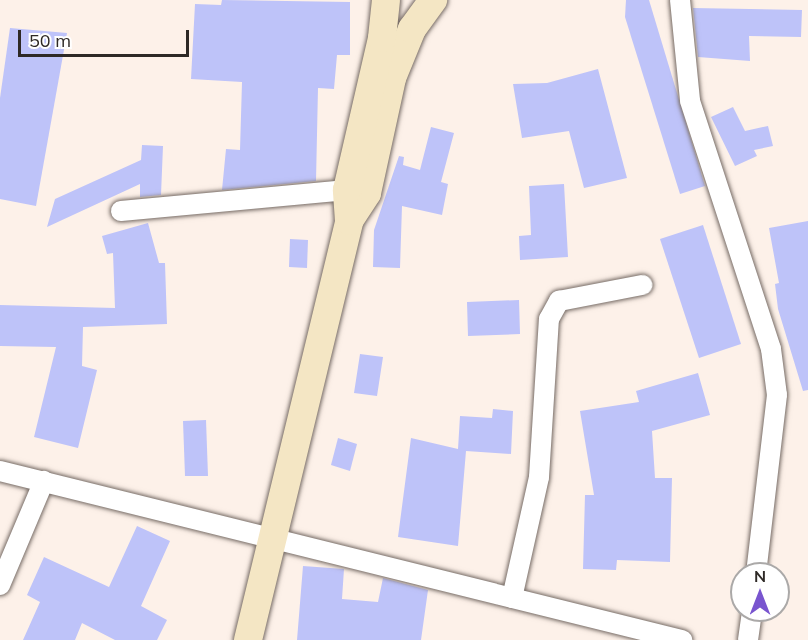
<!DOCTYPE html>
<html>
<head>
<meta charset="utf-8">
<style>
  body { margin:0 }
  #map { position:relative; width:808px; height:640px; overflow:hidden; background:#fdf1e9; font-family:Mulish,sans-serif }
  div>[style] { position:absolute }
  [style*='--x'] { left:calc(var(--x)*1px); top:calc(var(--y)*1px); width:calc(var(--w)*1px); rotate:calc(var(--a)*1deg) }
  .building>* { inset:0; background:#bec3f9 }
  .roads { filter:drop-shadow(0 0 2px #776c66) drop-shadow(0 0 2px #776c66) }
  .street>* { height:20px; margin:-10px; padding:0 10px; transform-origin:10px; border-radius:10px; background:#fff }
  .secondary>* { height:28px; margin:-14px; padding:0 14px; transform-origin:14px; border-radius:14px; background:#f4e6c4 }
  span { translate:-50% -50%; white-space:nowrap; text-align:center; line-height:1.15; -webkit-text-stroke:4.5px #fff; paint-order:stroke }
  .north { position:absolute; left:730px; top:562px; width:60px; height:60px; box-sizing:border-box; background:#fff; border:2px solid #aba9a8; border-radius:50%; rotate:0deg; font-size:16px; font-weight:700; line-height:24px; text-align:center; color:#2e2926 }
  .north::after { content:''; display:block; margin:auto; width:21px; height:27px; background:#7955cf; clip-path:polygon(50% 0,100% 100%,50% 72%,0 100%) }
  .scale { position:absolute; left:18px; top:30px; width:171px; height:27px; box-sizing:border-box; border:3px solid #2e2926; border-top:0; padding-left:8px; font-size:18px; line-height:21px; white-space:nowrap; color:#2e2926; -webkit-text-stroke:4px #fff; paint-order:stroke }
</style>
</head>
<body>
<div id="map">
  <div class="building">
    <i style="clip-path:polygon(222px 0,350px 2px,350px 55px,337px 55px,334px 89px,318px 88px,316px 181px,222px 190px,226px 149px,240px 150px,242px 82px,191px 79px,195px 4px,221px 5px)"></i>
    <i style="clip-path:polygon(626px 0,649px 0,705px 186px,680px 194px,625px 17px)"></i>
    <i style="clip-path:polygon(693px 8px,802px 10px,801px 37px,749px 36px,750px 61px,698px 57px)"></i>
    <i style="clip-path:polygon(10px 28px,67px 33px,36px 206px,0 199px,0 98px)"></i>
    <i style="clip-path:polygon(598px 69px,627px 178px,584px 188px,569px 131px,522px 138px,513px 84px,547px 83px)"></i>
    <i style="clip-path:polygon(733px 107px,745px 131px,768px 126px,773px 146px,754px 150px,757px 156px,735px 166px,711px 117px)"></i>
    <i style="clip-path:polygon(431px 127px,454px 133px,441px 182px,448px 184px,442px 215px,402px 206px,400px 268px,373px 267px,374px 230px,399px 156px,404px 157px,403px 165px,420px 170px)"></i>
    <i style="clip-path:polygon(142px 145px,163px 146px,161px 195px,140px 197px,140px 184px,47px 227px,55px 199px,141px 160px)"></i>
    <i style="clip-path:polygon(564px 184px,568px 257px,520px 260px,519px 236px,531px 235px,529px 186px)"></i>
    <i style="clip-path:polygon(808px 221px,808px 390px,803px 391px,778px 309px,775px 284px,779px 283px,769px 228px)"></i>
    <i style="clip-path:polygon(148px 223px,159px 263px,165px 263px,167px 324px,83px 327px,82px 366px,97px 370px,78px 448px,34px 437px,56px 347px,0 346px,0 305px,115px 308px,113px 253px,107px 254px,102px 236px)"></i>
    <i style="clip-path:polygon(703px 225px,741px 344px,699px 358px,660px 239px)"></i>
    <i style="clip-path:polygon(290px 239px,308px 240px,307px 268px,289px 267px)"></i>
    <i style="clip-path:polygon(519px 300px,520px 334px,468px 336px,467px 302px)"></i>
    <i style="clip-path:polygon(360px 354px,383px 357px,377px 396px,354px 393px)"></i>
    <i style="clip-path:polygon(698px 373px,710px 415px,652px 431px,655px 478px,672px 478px,670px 562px,617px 560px,616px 570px,583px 569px,585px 495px,594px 495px,580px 411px,639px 402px,636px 391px)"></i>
    <i style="clip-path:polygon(493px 409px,513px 411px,511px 454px,466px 451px,458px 546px,398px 537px,411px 438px,458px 449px,460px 416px,492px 418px)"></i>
    <i style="clip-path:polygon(206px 420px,208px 476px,185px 476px,183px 421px)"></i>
    <i style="clip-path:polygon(338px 438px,357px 444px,350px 471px,331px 465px)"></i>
    <i style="clip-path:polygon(137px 526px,170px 541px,141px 606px,167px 620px,157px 640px,115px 640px,82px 623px,75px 640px,23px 640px,40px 602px,27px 595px,44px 557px,109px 587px)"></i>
    <i style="clip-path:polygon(303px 566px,344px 569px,342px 599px,378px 602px,383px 578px,428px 590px,421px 640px,297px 640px)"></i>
  </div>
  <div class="roads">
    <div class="street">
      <i style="--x:680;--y:0;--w:101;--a:84.3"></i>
      <i style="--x:690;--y:101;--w:261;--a:71.9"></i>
      <i style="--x:771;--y:349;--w:46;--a:82.6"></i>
      <i style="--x:777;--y:395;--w:180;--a:96.7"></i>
      <i style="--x:121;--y:211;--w:227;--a:-5.3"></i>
      <i style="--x:0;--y:471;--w:703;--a:13.92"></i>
      <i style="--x:0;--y:585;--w:113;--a:-67.1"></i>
      <i style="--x:512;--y:598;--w:124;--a:-77.4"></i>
      <i style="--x:539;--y:477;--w:158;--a:-86.4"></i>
      <i style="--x:549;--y:319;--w:21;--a:-61"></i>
      <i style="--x:559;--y:301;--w:85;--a:-10.9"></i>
      <i style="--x:748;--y:640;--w:30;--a:-82"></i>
    </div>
    <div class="secondary">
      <i style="--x:349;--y:221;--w:33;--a:-57"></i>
      <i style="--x:367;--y:193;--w:118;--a:-77.7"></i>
      <i style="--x:392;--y:78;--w:53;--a:-67.8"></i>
      <i style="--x:412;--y:29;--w:36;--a:-54"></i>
      <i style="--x:248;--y:640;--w:431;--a:-76.4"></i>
      <i style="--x:349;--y:221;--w:31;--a:-94"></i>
      <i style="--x:347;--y:190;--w:156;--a:-77"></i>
      <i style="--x:382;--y:38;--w:38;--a:-84"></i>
    </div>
  </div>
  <div class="north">N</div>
  <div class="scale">50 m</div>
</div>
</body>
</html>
